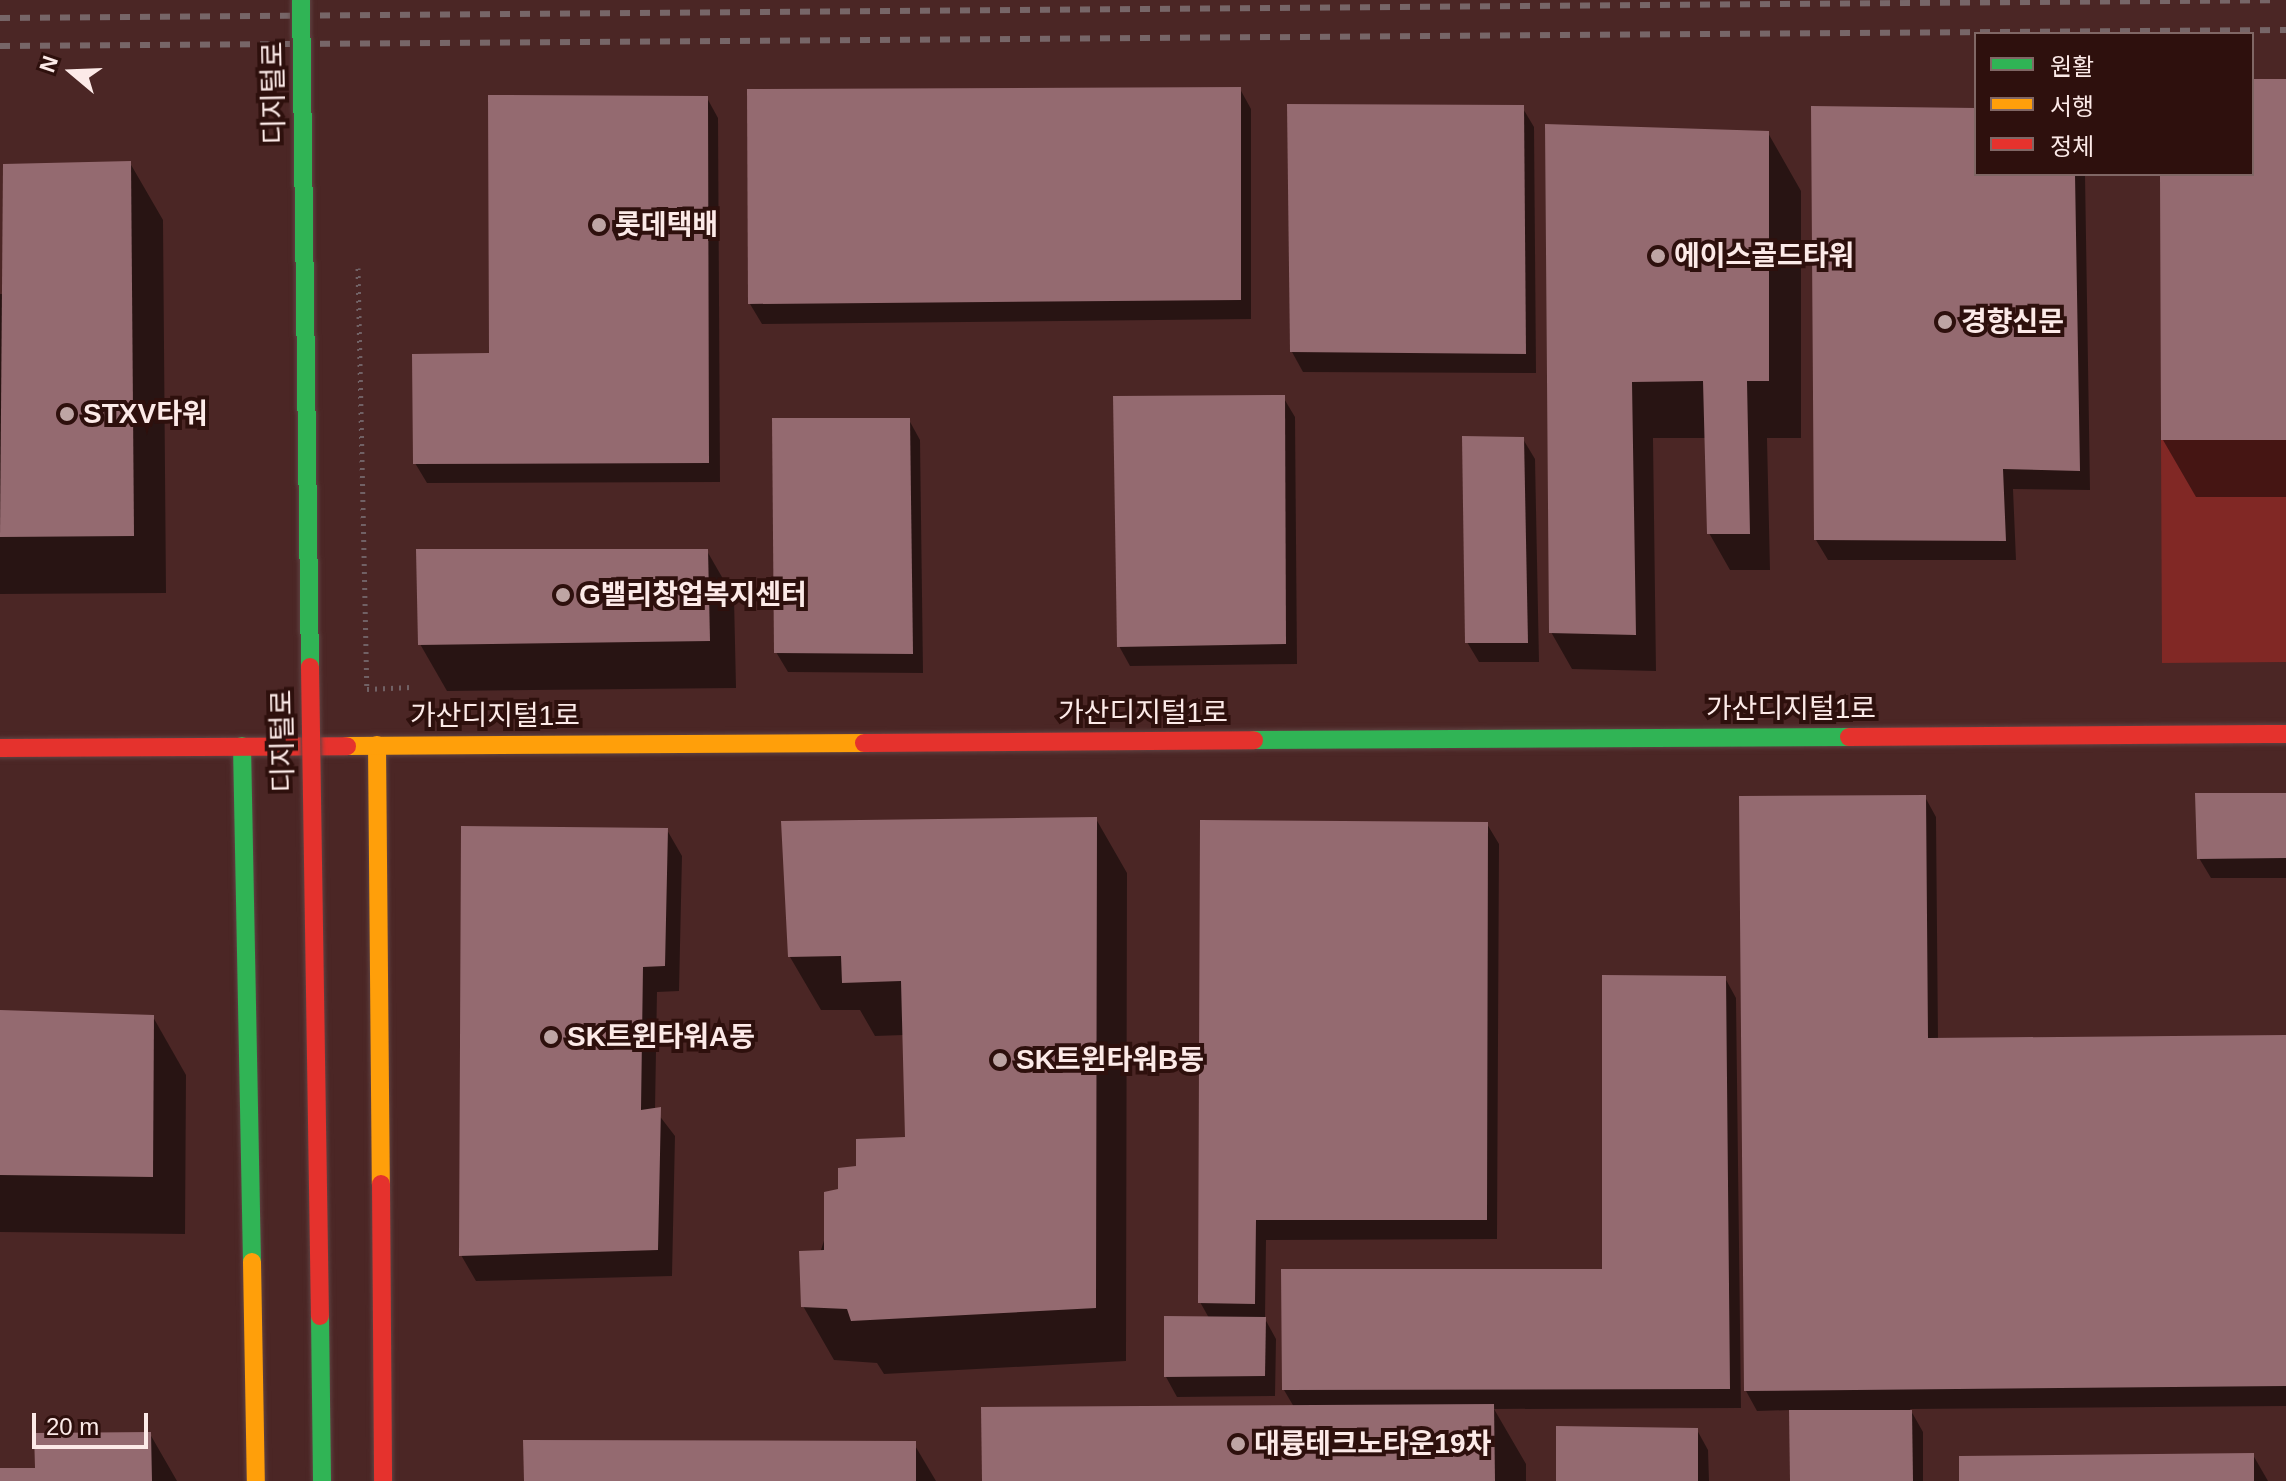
<!DOCTYPE html>
<html>
<head>
<meta charset="utf-8">
<style>
  body { margin:0 }
  #map { position:relative; width:2286px; height:1481px; overflow:hidden; background:#4b2625; font-family:Helvetica,"Noto Sans KR",sans-serif }
  div>[style] { position:absolute }
  [style*='--x'] { left:calc(var(--x)*1px); top:calc(var(--y)*1px); width:calc(var(--w)*1px); rotate:calc(var(--a)*1deg) }
  .green>* { inset:0; background:#812825 }
  .shadow>* { inset:0; background:#0007 }
  .building>* { inset:0; background:#946a70 }
  .path>* { height:5px; margin-top:-2.5px; transform-origin:0; background:repeating-linear-gradient(90deg,#716165 0 2px,transparent 0 8px) }
  .roads { filter:drop-shadow(0 0 2px #604444) drop-shadow(0 0 2px #604444) }
  .fast>* { height:18px; margin:-9px; padding:0 9px; transform-origin:9px; border-radius:9px; background:#30b455 }
  .slow>* { height:18px; margin:-9px; padding:0 9px; transform-origin:9px; border-radius:9px; background:#ff9f0a }
  .jam>* { height:18px; margin:-9px; padding:0 9px; transform-origin:9px; border-radius:9px; background:#e5322d }
  .rail>* { height:6px; margin-top:-3px; transform-origin:0; background:repeating-linear-gradient(90deg,#776668 0 10px,transparent 0 20px) }
  .bridges { filter:drop-shadow(0 0 2px #604444) drop-shadow(0 0 2px #604444) }
  .fast-bridge>* { height:18px; margin:-9px; padding:0 9px; transform-origin:9px; border-radius:9px; background:#30b455 }
  .jam-bridge>* { height:18px; margin:-9px; padding:0 9px; transform-origin:9px; border-radius:9px; background:#e5322d }
  .dots>* { width:22px; height:22px; translate:-50% -50%; box-sizing:border-box; border:4px solid #2e100d; border-radius:50% }
  span { translate:-50% -50%; white-space:nowrap; text-align:center; line-height:1.15; -webkit-text-stroke:8px #2e100d; paint-order:stroke }
  .street-label { font-size:28px; color:#fceae8 }
  .poi-label { font-size:28px; color:#fceae8; font-weight:700 }
  .left { translate:0 -50%; text-align:left }
  .legend { position:absolute; left:1974px; top:32px; width:280px; height:144px; box-sizing:border-box; background:#2e100d; border:2px solid #806765; margin:0; padding:10px 14px; list-style:none; font-size:24px; color:#fceae8 }
  .legend li { display:flex; align-items:center; gap:16px; height:40px }
  .legend b { width:40px; border:2px solid #806765 }
  .north { position:absolute; left:32px; top:32px; width:80px; height:80px; -webkit-text-stroke:6px #2e100d; paint-order:stroke; rotate:289deg; font-size:22px; font-weight:700; line-height:32px; text-align:center; color:#fceae8 }
  .north::after { content:''; display:block; margin:auto; width:28px; height:36px; background:#fceae8; clip-path:polygon(50% 0,100% 100%,50% 72%,0 100%) }
  .scale { position:absolute; left:32px; top:1413px; width:116px; height:36px; box-sizing:border-box; border:4px solid #fceae8; border-top:0; padding-left:10px; font-size:24px; line-height:28px; white-space:nowrap; color:#fceae8; -webkit-text-stroke:6px #2e100d; paint-order:stroke }
</style>
</head>
<body>
<div id="map">
  <div class="green">
    <i style="clip-path:polygon(2161px 440px,2286px 440px,2286px 662px,2162px 663px)"></i>
  </div>
  <div class="shadow">
    <i style="clip-path:polygon(2252px 81px,2286px 81px,2286px 497px,2196px 497px,2163px 440px,2162px 174px,2252px 174px)"></i>
    <i style="clip-path:polygon(1240px 89px,1251px 109px,1251px 319px,762px 324px,750px 304px)"></i>
    <i style="clip-path:polygon(707px 98px,718px 118px,720px 482px,427px 483px,415px 463px,491px 355px)"></i>
    <i style="clip-path:polygon(1522px 107px,1534px 127px,1536px 373px,1303px 372px,1292px 352px)"></i>
    <i style="clip-path:polygon(1976px 110px,1976px 174px,2085px 174px,2090px 490px,2013px 489px,2016px 560px,1828px 560px,1816px 540px)"></i>
    <i style="clip-path:polygon(1768px 133px,1801px 191px,1801px 438px,1767px 438px,1770px 570px,1730px 570px,1709px 533px,1707px 438px,1653px 438px,1656px 671px,1572px 669px,1551px 632px,1550px 382px)"></i>
    <i style="clip-path:polygon(130px 163px,163px 220px,166px 593px,0 594px,0 294px,8px 294px)"></i>
    <i style="clip-path:polygon(1283px 397px,1295px 417px,1297px 664px,1130px 666px,1119px 646px)"></i>
    <i style="clip-path:polygon(909px 420px,920px 440px,923px 673px,788px 672px,776px 652px)"></i>
    <i style="clip-path:polygon(1523px 439px,1535px 459px,1539px 662px,1479px 662px,1467px 642px)"></i>
    <i style="clip-path:polygon(707px 551px,734px 598px,736px 688px,447px 691px,420px 644px)"></i>
    <i style="clip-path:polygon(2286px 795px,2286px 878px,2211px 878px,2199px 858px)"></i>
    <i style="clip-path:polygon(1925px 797px,1936px 817px,1938px 1040px,2286px 1037px,2286px 1406px,1910px 1409px,1923px 1432px,1923px 1481px,1792px 1481px,1791px 1410px,1757px 1411px,1746px 1391px)"></i>
    <i style="clip-path:polygon(1096px 819px,1127px 873px,1126px 1361px,884px 1374px,877px 1363px,834px 1360px,803px 1306px,840px 1191px,858px 1168px,907px 1139px,904px 1035px,875px 1036px,860px 1010px,821px 1010px,790px 957px)"></i>
    <i style="clip-path:polygon(1487px 824px,1499px 844px,1497px 1239px,1266px 1240px,1265px 1319px,1276px 1339px,1275px 1396px,1177px 1397px,1166px 1377px,1209px 1318px,1200px 1302px)"></i>
    <i style="clip-path:polygon(667px 830px,682px 856px,679px 991px,657px 992px,655px 1110px,675px 1136px,672px 1276px,476px 1281px,461px 1255px)"></i>
    <i style="clip-path:polygon(1725px 978px,1736px 998px,1741px 1408px,1494px 1409px,1526px 1464px,1526px 1481px,984px 1481px,1294px 1407px,1284px 1390px,1604px 1271px)"></i>
    <i style="clip-path:polygon(0 1012px,153px 1017px,186px 1075px,185px 1234px,0 1232px)"></i>
    <i style="clip-path:polygon(1697px 1430px,1708px 1450px,1709px 1481px,1558px 1481px)"></i>
    <i style="clip-path:polygon(150px 1434px,177px 1481px,0 1481px,0 1470px,37px 1470px)"></i>
    <i style="clip-path:polygon(914px 1444px,936px 1481px,526px 1481px)"></i>
    <i style="clip-path:polygon(2253px 1455px,2268px 1481px,1961px 1481px)"></i>
  </div>
  <div class="building">
    <i style="clip-path:polygon(2252px 79px,2286px 79px,2286px 440px,2161px 440px,2160px 174px,2252px 174px)"></i>
    <i style="clip-path:polygon(1241px 87px,1241px 300px,748px 304px,747px 89px)"></i>
    <i style="clip-path:polygon(488px 95px,708px 96px,709px 463px,413px 464px,412px 354px,489px 353px)"></i>
    <i style="clip-path:polygon(1287px 104px,1524px 105px,1526px 354px,1290px 352px)"></i>
    <i style="clip-path:polygon(1811px 106px,1976px 108px,1976px 174px,2075px 174px,2080px 471px,2003px 469px,2006px 541px,1814px 540px)"></i>
    <i style="clip-path:polygon(1545px 124px,1769px 131px,1769px 381px,1747px 381px,1750px 534px,1707px 534px,1703px 381px,1632px 382px,1636px 635px,1549px 633px)"></i>
    <i style="clip-path:polygon(131px 161px,134px 536px,0 537px,3px 164px)"></i>
    <i style="clip-path:polygon(1285px 395px,1286px 644px,1117px 647px,1113px 396px)"></i>
    <i style="clip-path:polygon(772px 418px,910px 418px,913px 654px,774px 653px)"></i>
    <i style="clip-path:polygon(1462px 436px,1524px 437px,1528px 643px,1465px 643px)"></i>
    <i style="clip-path:polygon(416px 549px,708px 549px,710px 641px,418px 645px)"></i>
    <i style="clip-path:polygon(2195px 793px,2286px 793px,2286px 858px,2197px 859px)"></i>
    <i style="clip-path:polygon(1926px 795px,1928px 1038px,2286px 1035px,2286px 1386px,1744px 1391px,1739px 796px)"></i>
    <i style="clip-path:polygon(1097px 817px,1096px 1308px,851px 1321px,847px 1309px,801px 1307px,799px 1251px,824px 1250px,824px 1192px,838px 1189px,838px 1168px,856px 1166px,856px 1139px,905px 1137px,901px 981px,842px 983px,841px 956px,788px 957px,781px 821px)"></i>
    <i style="clip-path:polygon(1200px 820px,1488px 822px,1487px 1220px,1256px 1220px,1255px 1304px,1198px 1303px)"></i>
    <i style="clip-path:polygon(461px 826px,668px 828px,665px 966px,643px 967px,641px 1110px,661px 1107px,658px 1250px,459px 1256px)"></i>
    <i style="clip-path:polygon(1602px 975px,1726px 976px,1730px 1389px,1282px 1390px,1281px 1269px,1602px 1269px)"></i>
    <i style="clip-path:polygon(0 1010px,154px 1015px,153px 1177px,0 1175px)"></i>
    <i style="clip-path:polygon(1164px 1316px,1266px 1317px,1265px 1376px,1164px 1377px)"></i>
    <i style="clip-path:polygon(1494px 1404px,1495px 1481px,982px 1481px,981px 1407px)"></i>
    <i style="clip-path:polygon(1789px 1410px,1912px 1410px,1913px 1481px,1790px 1481px)"></i>
    <i style="clip-path:polygon(1556px 1426px,1698px 1428px,1698px 1481px,1556px 1481px)"></i>
    <i style="clip-path:polygon(151px 1432px,152px 1481px,0 1481px,0 1468px,35px 1468px,34px 1433px)"></i>
    <i style="clip-path:polygon(523px 1440px,916px 1441px,916px 1481px,524px 1481px)"></i>
    <i style="clip-path:polygon(2254px 1453px,2254px 1481px,1959px 1481px,1959px 1456px)"></i>
  </div>
  <div class="path">
    <i style="--x:358;--y:268;--w:421;--a:88.8"></i>
    <i style="--x:367;--y:689;--w:44;--a:-2.6"></i>
  </div>
  <div class="roads">
    <div class="fast">
      <i style="--x:1254;--y:740;--w:595;--a:-0.29"></i>
      <i style="--x:242;--y:746;--w:516;--a:88.89"></i>
    </div>
    <div class="slow">
      <i style="--x:377;--y:745;--w:439;--a:89.5"></i>
      <i style="--x:347;--y:746;--w:517;--a:-0.33"></i>
      <i style="--x:252;--y:1262;--w:219;--a:89"></i>
    </div>
    <div class="jam">
      <i style="--x:1849;--y:737;--w:437;--a:-0.4"></i>
      <i style="--x:864;--y:743;--w:390;--a:-0.4"></i>
      <i style="--x:0;--y:748;--w:347;--a:-0.3"></i>
      <i style="--x:381;--y:1184;--w:297;--a:89.6"></i>
    </div>
  </div>
  <div class="rail">
    <i style="--x:0;--y:18;--w:2274;--a:-0.45"></i>
    <i style="--x:0;--y:46;--w:2286;--a:-0.4"></i>
  </div>
  <div class="bridges">
    <div class="fast-bridge">
      <i style="--x:301;--y:0;--w:667;--a:89.23"></i>
      <i style="--x:320;--y:1316;--w:165;--a:89.3"></i>
    </div>
    <div class="jam-bridge">
      <i style="--x:310;--y:667;--w:649;--a:89.12"></i>
    </div>
  </div>
  <div class="dots">
    <i style="left:599px;top:225px;background:#bea5a4"></i>
    <i style="left:1658px;top:256px;background:#bea5a4"></i>
    <i style="left:1945px;top:322px;background:#bea5a4"></i>
    <i style="left:67px;top:414px;background:#bea5a4"></i>
    <i style="left:563px;top:595px;background:#bea5a4"></i>
    <i style="left:551px;top:1037px;background:#bea5a4"></i>
    <i style="left:1000px;top:1060px;background:#bea5a4"></i>
    <i style="left:1238px;top:1444px;background:#bea5a4"></i>
  </div>
  <div class="street-label">
    <span style="left:274px;top:93px;rotate:-91deg">디지털로</span>
    <span style="left:1791px;top:709px">가산디지털1로</span>
    <span style="left:1143px;top:713px">가산디지털1로</span>
    <span style="left:495px;top:716px">가산디지털1로</span>
    <span style="left:283px;top:741px;rotate:-91deg">디지털로</span>
  </div>
  <div class="poi-label">
    <span class="left" style="left:615px;top:225px">롯데택배</span>
    <span class="left" style="left:1674px;top:256px">에이스골드타워</span>
    <span class="left" style="left:1961px;top:322px">경향신문</span>
    <span class="left" style="left:83px;top:414px">STXV타워</span>
    <span class="left" style="left:579px;top:595px">G밸리창업복지센터</span>
    <span class="left" style="left:567px;top:1037px">SK트윈타워A동</span>
    <span class="left" style="left:1016px;top:1060px">SK트윈타워B동</span>
    <span class="left" style="left:1254px;top:1444px">대륭테크노타운19차</span>
  </div>
  <ul class="legend">
  <li><b style="height:10px;background:#30b455"></b>원활</li>
  <li><b style="height:10px;background:#ff9f0a"></b>서행</li>
  <li><b style="height:10px;background:#e5322d"></b>정체</li>
  </ul>
  <div class="north">N</div>
  <div class="scale">20 m</div>
</div>
</body>
</html>
